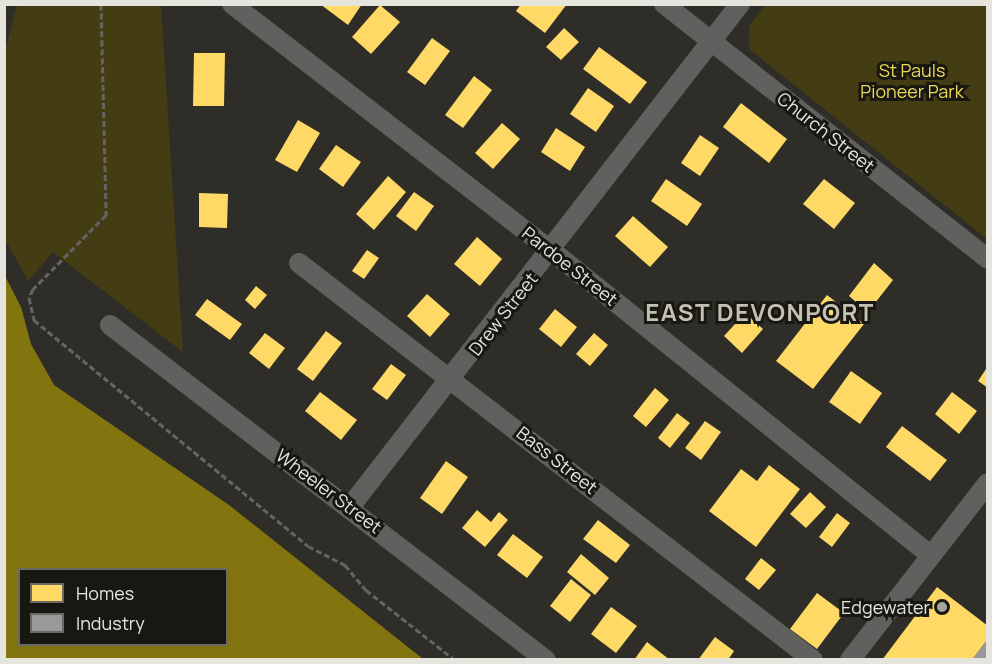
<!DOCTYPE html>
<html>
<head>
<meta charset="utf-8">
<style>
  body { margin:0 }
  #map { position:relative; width:992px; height:664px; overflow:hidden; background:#2e2d27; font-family:Manrope,sans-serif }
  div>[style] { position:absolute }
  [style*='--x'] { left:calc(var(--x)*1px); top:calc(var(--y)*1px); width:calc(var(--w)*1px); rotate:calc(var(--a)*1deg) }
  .green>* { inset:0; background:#443d14 }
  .water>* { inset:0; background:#82740f }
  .homes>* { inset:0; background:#ffd966 }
  .industry>* { inset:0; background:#999 }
  .path>* { height:3px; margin-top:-1.5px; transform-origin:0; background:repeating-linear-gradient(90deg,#646462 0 6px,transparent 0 9px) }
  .street>* { height:20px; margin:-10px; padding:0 10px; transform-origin:10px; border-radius:10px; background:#60605e }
  .dots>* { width:16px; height:16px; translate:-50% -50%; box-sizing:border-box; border:3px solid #181712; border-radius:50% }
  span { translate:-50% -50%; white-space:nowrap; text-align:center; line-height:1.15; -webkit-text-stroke:6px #181712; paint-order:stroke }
  .park-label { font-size:18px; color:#ecd859 }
  .street-label { font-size:18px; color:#e6e5dd }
  .poi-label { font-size:18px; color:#e6e5dd }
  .right { translate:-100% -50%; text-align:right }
  .district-label { font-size:24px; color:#c3c1b2; font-weight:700; letter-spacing:1.5px }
  .frame { position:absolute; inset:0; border:6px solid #e6e5dd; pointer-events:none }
  .legend { position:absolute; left:18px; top:568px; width:210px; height:78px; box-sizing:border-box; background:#181712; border:2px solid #6a6963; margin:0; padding:8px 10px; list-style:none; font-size:18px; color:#e6e5dd }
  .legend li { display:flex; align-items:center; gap:12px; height:30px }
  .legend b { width:30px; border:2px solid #6a6963 }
</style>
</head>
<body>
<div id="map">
  <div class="green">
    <i style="clip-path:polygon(17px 5px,161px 5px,183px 352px,53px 252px,28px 281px,5px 239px,4px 55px)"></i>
    <i style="clip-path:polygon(766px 5px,987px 5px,987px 239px,749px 49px,749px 26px)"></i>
  </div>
  <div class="water">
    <i style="clip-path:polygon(evenodd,4px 274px,21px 307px,31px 344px,54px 385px,229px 505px,423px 659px,5px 659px,4px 274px,20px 570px,226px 570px,226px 644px,20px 644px,20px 570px)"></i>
  </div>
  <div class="homes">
    <i style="clip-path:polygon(320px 4px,362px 4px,348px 25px)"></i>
    <i style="clip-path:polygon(521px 4px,567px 4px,545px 33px,516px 11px)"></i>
    <i style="clip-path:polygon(380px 5px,400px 22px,371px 54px,352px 37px)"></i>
    <i style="clip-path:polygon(564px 28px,579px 42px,561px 60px,546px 47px)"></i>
    <i style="clip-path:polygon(432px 38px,450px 51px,425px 85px,407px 72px)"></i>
    <i style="clip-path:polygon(599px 47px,647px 82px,630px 104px,583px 69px)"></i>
    <i style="clip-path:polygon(194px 53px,225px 53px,224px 106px,193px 106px)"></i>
    <i style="clip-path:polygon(474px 76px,492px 90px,463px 128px,445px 115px)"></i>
    <i style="clip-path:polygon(588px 88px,614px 106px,596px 132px,570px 114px)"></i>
    <i style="clip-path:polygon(741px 103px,787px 139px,769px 163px,723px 127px)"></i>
    <i style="clip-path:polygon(298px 120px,320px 133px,297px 172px,275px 160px)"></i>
    <i style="clip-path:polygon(502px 123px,520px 139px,493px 169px,475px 153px)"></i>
    <i style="clip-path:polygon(556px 128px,585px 147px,570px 171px,541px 152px)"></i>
    <i style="clip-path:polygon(700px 135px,719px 148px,700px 176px,681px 163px)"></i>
    <i style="clip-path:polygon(336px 145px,361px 162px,343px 187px,319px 169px)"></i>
    <i style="clip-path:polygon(388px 176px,406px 192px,374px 230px,356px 214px)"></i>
    <i style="clip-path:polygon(666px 179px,702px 204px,687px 226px,651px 201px)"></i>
    <i style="clip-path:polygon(824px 179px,855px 203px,834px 229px,803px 204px)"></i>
    <i style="clip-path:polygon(414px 192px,434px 206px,416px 231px,396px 216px)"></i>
    <i style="clip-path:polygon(199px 193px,228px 194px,227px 228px,199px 227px)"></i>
    <i style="clip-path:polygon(633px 216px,668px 247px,650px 267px,615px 236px)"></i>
    <i style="clip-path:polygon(477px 237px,502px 259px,480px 286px,454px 264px)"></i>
    <i style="clip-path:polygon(367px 250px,379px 258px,364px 279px,352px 271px)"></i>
    <i style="clip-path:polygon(874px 263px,893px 280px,868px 312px,849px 296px)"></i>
    <i style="clip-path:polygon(256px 286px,267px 295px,255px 309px,245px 300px)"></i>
    <i style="clip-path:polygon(427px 294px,450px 314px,430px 337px,407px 316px)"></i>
    <i style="clip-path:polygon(827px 295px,864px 324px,813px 389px,776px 361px)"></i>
    <i style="clip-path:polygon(207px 299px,242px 324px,230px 340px,195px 315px)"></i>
    <i style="clip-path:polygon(555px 309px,577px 327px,561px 347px,539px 329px)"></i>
    <i style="clip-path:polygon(745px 313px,763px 329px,742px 353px,724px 336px)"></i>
    <i style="clip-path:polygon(326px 331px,342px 343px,313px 381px,297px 369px)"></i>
    <i style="clip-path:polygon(265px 333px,285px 348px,269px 369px,249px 353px)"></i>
    <i style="clip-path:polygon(594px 333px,608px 345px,590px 366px,576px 354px)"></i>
    <i style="clip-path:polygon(391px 364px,406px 375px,387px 400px,372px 389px)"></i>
    <i style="clip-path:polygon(988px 366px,988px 388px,978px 381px)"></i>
    <i style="clip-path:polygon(851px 371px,882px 393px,860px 424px,829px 402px)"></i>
    <i style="clip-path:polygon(655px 388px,669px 400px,646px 427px,633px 416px)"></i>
    <i style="clip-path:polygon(320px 392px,357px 420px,341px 440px,305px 411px)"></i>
    <i style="clip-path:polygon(952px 392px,977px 411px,959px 434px,935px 414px)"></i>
    <i style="clip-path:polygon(677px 413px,690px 423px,670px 448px,658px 438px)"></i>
    <i style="clip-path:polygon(705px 421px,721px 432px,701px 460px,685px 448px)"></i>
    <i style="clip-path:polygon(902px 426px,947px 460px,930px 481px,886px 447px)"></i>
    <i style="clip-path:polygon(446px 461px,468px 477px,442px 514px,420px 498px)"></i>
    <i style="clip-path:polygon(769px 465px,800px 489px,756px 547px,709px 511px,741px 469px,757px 481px)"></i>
    <i style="clip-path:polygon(810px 492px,826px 507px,806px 528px,790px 514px)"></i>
    <i style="clip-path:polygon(477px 510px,491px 522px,499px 512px,508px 520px,485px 547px,462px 528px)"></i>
    <i style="clip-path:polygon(837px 513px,850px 523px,832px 547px,819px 537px)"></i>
    <i style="clip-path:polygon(598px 520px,630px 545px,616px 563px,583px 539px)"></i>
    <i style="clip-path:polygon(513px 534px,543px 557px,527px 578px,497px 555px)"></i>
    <i style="clip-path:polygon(581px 554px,609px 578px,595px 595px,567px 572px)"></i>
    <i style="clip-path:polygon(761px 558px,776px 570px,759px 590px,745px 579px)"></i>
    <i style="clip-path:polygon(571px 579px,591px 595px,570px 622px,550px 606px)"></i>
    <i style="clip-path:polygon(937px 587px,988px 626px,988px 639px,972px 660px,882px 660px)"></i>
    <i style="clip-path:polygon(817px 593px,844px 613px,817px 649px,790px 629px)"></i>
    <i style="clip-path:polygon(611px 607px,637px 626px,616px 653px,591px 634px)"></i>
    <i style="clip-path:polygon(715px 637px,734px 651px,728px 660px,698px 660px)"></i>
    <i style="clip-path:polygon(647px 642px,670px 660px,634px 660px)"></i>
  </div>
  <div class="industry">
    <i style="clip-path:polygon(988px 639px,988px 660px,972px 660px)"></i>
  </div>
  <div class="path">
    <i style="--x:101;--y:4;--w:211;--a:88.6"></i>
    <i style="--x:106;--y:215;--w:104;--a:134.6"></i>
    <i style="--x:33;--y:289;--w:10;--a:114"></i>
    <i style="--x:29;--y:298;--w:23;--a:77"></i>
    <i style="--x:34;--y:320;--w:355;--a:39.5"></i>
    <i style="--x:308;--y:546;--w:42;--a:27.2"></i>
    <i style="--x:345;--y:565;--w:33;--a:50"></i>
    <i style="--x:366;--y:590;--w:113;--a:38.2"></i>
  </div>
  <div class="street">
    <i style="--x:232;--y:4;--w:404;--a:37.7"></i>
    <i style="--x:552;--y:251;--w:486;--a:38.8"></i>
    <i style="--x:664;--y:4;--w:412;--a:38.2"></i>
    <i style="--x:299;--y:263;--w:649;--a:37.68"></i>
    <i style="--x:110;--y:325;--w:550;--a:37.54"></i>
    <i style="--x:350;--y:507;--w:636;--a:-52.21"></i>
    <i style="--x:850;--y:660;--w:224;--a:-52.1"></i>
  </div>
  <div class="dots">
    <i style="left:942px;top:607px;background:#a6a59d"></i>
  </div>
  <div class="park-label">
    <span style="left:912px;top:81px">St Pauls<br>Pioneer Park</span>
  </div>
  <div class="street-label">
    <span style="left:826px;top:132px;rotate:38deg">Church Street</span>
    <span style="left:570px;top:266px;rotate:38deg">Pardoe Street</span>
    <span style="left:503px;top:314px;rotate:-52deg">Drew Street</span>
    <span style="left:557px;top:460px;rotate:38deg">Bass Street</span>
    <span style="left:329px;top:491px;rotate:37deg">Wheeler Street</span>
  </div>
  <div class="poi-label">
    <span class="right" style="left:930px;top:607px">Edgewater</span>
  </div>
  <div class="district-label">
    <span style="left:760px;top:312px">EAST DEVONPORT</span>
  </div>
  <div class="frame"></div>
  <ul class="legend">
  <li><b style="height:16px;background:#ffd966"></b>Homes</li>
  <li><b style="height:16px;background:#999"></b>Industry</li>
  </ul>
</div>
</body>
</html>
